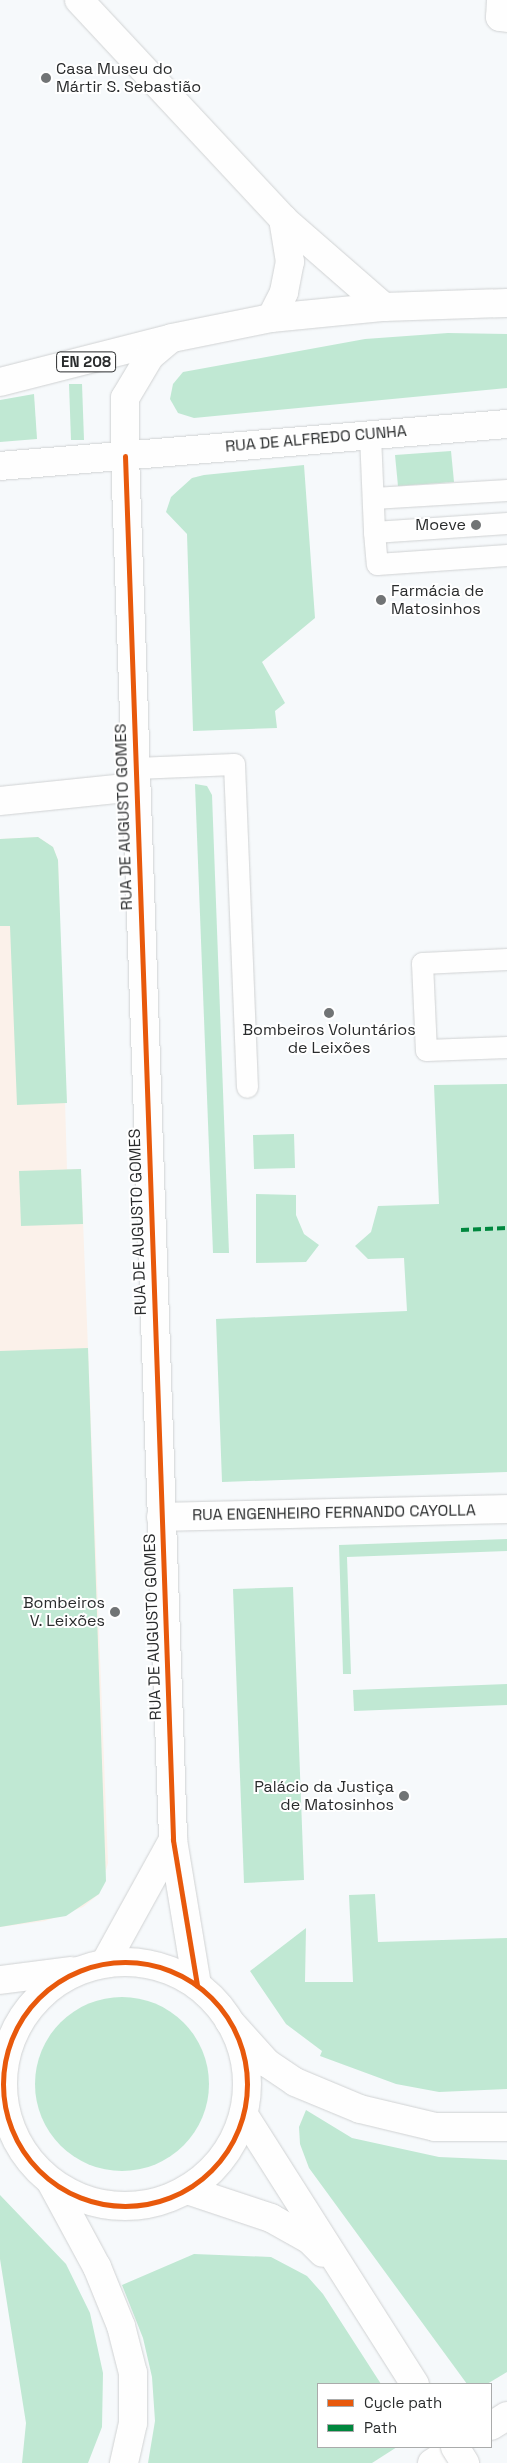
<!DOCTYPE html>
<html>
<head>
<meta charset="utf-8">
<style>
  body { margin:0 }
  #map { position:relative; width:507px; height:2463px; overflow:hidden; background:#f6f9fb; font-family:"Space Grotesk",sans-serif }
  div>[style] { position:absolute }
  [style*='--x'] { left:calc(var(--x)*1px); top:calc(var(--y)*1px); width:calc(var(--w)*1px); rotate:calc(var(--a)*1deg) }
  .education>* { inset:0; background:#fbf1ea }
  .green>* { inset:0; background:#c0e8d3 }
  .round { border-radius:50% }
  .roads { filter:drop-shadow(0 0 1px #d0d2d3) drop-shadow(0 0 1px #d0d2d3) }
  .lane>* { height:21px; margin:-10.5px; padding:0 10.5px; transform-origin:10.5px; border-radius:10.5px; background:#fefefe }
  .street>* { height:28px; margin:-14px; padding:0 14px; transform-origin:14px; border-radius:14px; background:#fefefe }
  .secondary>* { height:28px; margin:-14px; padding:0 14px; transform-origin:14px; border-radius:14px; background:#fefefe }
  .secondary>.ring { margin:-14px; padding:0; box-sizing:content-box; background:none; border:28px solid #fefefe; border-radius:50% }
  .primary>* { height:28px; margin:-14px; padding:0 14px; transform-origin:14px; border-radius:14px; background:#fefefe }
  .highway>* { height:28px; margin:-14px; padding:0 14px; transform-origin:14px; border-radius:14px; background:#fefefe }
  .bridges { filter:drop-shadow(0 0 1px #d0d2d3) drop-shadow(0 0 1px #d0d2d3) }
  .secondary-bridge>* { height:28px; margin:-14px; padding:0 14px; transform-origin:14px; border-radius:14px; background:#fefefe }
  .quiet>* { height:4px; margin-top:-2px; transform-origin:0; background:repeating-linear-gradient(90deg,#00873e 0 8px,transparent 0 12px) }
  .cycleway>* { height:5px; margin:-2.5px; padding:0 2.5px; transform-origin:2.5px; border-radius:2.5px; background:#e8590c }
  .cycleway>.ring { margin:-2.5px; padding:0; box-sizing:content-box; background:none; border:5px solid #e8590c; border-radius:50% }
  .dots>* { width:14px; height:14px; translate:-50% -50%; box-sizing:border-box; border:2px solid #fff; border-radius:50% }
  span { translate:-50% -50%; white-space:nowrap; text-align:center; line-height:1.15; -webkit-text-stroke:4px #fff; paint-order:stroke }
  .shield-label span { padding:1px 4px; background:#fff; border:1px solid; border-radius:4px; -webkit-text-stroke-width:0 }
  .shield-label { font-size:15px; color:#2a2c2d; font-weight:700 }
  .poi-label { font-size:16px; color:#2a2c2d }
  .left { translate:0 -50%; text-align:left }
  .right { translate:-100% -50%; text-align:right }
  .street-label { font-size:16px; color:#2a2c2d }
  .legend { position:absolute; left:317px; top:2383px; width:175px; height:65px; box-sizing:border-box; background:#fff; border:1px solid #aaabab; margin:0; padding:6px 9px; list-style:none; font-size:15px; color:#2a2c2d }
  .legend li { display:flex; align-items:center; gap:10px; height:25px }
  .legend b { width:25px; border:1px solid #aaabab }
</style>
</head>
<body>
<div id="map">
  <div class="education">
    <i style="clip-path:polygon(38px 837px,53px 847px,58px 860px,67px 1169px,81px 1169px,108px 1863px,99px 1894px,83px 1907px,45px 1921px,0 1927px,0 839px)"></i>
  </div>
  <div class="green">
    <i style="clip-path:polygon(448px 333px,507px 334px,507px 388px,194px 418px,178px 413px,170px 399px,173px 384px,183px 372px,365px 339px)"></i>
    <i style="clip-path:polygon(69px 384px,82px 384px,84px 440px,71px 440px)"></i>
    <i style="clip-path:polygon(34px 394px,37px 439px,0 442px,0 400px)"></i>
    <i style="clip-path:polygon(451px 451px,454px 482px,398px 486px,395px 455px)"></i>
    <i style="clip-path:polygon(304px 465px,315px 618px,262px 662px,285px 703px,275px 711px,277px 728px,193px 731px,187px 534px,166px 512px,171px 497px,192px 478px,204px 475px)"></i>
    <i style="clip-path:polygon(195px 784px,207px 786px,212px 795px,229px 1253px,213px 1253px)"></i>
    <i style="clip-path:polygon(38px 837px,53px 847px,58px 860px,67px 1103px,17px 1105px,10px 926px,0 926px,0 839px)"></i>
    <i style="clip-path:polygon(507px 1084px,507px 1472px,222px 1482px,216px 1319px,407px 1311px,404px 1258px,368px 1259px,355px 1246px,371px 1232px,378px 1206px,439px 1204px,434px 1085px)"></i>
    <i style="clip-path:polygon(294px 1134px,295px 1168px,254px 1169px,253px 1135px)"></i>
    <i style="clip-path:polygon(81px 1169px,83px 1224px,21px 1226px,19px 1171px)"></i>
    <i style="clip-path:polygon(256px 1194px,296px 1195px,296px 1215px,304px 1234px,319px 1245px,306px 1262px,256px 1263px)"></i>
    <i style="clip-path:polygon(88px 1348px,106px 1881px,99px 1894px,66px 1916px,0 1927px,0 1351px)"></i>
    <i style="clip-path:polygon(507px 1539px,507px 1551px,347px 1557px,351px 1674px,343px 1674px,339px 1545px)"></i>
    <i style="clip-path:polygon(293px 1587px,304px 1880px,244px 1883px,233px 1589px)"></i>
    <i style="clip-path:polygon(507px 1684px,507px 1705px,354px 1711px,353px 1690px)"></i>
    <i style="clip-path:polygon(375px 1894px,378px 1942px,507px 1938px,507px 2089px,439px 2092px,396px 2084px,320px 2056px,322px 2051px,286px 2024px,250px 1971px,306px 1928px,305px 1982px,353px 1982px,349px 1895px)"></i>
    <i class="round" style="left:35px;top:1997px;width:174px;height:174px"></i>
    <i style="clip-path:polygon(306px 2110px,352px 2138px,439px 2157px,507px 2160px,507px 2372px,487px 2384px,467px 2384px,309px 2168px,300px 2144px,299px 2127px)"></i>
    <i style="clip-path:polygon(0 2195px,66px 2264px,90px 2313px,103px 2373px,102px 2427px,88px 2463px,22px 2463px,26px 2423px,0 2259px)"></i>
    <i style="clip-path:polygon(194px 2254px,271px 2257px,307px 2276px,323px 2294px,381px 2384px,318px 2384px,318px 2447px,397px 2447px,372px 2463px,148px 2463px,155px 2421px,152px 2377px,143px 2338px,122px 2285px)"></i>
  </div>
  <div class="roads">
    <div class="lane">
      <i style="--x:370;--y:435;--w:97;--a:87.6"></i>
      <i style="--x:374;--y:532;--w:133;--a:-3.9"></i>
      <i style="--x:373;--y:498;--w:134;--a:-3.4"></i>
      <i style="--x:374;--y:532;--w:32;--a:85"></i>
      <i style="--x:377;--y:564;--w:130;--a:-4"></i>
      <i style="--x:135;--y:768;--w:99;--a:-2.3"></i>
      <i style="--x:234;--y:764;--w:323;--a:87.7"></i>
      <i style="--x:507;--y:959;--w:85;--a:177.3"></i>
      <i style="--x:422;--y:963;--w:87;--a:87.4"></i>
      <i style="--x:426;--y:1050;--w:81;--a:-2.1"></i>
    </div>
    <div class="street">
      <i style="--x:501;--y:0;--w:17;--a:93"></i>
      <i style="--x:500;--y:17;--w:7;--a:8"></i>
      <i style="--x:0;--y:801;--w:136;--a:-5.9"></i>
      <i style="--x:161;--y:1517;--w:346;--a:-1.3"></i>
    </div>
    <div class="secondary">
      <i style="--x:79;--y:0;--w:299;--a:47"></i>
      <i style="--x:283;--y:219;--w:134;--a:41.1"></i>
      <i style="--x:271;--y:318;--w:29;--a:-63"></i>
      <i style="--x:284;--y:292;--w:31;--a:-79"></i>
      <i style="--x:290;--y:262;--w:44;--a:-99.2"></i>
      <i style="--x:125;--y:456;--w:1385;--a:88.01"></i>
      <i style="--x:173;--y:1840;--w:147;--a:80.6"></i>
      <i class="ring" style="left:3px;top:1962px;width:216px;height:216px"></i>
      <i style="--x:105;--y:1963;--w:141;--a:-61.1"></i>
      <i style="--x:0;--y:1980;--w:72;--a:-7.2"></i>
      <i style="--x:244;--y:2115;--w:319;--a:57.6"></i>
      <i style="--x:187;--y:2190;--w:89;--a:18.4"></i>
      <i style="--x:271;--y:2218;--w:45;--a:29.4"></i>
      <i style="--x:310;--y:2240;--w:18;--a:45"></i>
    </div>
    <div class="primary">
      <i style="--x:0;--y:382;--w:178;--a:-14.3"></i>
      <i style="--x:172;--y:338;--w:101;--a:-11.4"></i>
      <i style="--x:271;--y:318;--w:114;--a:-5.6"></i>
      <i style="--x:384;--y:307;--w:123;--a:-1.9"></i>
      <i style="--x:125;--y:456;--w:58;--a:-90"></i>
      <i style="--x:125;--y:398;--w:49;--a:-59.2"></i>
      <i style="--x:150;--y:356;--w:26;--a:-40"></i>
      <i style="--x:0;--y:466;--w:509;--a:-4.74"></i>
    </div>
    <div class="highway">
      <i style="--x:229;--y:2021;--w:57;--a:47.9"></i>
      <i style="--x:267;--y:2063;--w:34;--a:34"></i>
      <i style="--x:295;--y:2082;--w:70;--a:22.6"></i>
      <i style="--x:360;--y:2109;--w:77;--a:13.5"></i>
      <i style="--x:435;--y:2127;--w:72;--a:0"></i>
      <i style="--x:51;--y:2182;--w:97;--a:61.6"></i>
      <i style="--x:97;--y:2267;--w:64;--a:67.9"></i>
      <i style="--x:121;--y:2326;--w:49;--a:75.7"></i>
      <i style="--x:133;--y:2373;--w:50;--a:90"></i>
      <i style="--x:133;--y:2423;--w:41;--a:102.7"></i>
      <i style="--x:491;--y:2426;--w:19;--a:-32"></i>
      <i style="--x:432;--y:2463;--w:31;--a:-32"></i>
    </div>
  </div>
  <div class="bridges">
    <div class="secondary-bridge">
      <i style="--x:455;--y:2447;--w:19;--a:58"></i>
    </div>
  </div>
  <div class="quiet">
    <i style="--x:461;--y:1230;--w:46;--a:-2.5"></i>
  </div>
  <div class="cycleway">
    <i style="--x:125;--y:456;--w:1385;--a:88.01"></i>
    <i style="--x:173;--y:1840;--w:147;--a:80.6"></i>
    <i class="ring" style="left:3px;top:1962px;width:239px;height:239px"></i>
  </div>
  <div class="dots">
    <i style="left:46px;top:78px;background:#717475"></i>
    <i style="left:476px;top:525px;background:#717475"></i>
    <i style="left:381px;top:600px;background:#717475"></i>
    <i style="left:329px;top:1013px;background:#717475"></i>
    <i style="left:115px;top:1612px;background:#717475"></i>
    <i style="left:404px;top:1796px;background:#717475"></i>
  </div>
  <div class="shield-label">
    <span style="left:86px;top:362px">EN 208</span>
  </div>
  <div class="poi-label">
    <span class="left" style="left:56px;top:78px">Casa Museu do<br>Mártir S. Sebastião</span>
    <span class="right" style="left:466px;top:525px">Moeve</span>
    <span class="left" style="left:391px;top:600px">Farmácia de<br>Matosinhos</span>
    <span style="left:329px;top:1039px">Bombeiros Voluntários<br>de Leixões</span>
    <span class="right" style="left:105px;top:1612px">Bombeiros<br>V. Leixões</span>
    <span class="right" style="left:394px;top:1796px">Palácio da Justiça<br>de Matosinhos</span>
  </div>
  <div class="street-label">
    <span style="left:316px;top:439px;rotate:-5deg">RUA DE ALFREDO CUNHA</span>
    <span style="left:124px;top:817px;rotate:-92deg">RUA DE AUGUSTO GOMES</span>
    <span style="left:138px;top:1222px;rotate:-92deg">RUA DE AUGUSTO GOMES</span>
    <span style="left:334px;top:1513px;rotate:-1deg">RUA ENGENHEIRO FERNANDO CAYOLLA</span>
    <span style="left:153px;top:1627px;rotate:-92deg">RUA DE AUGUSTO GOMES</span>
  </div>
  <ul class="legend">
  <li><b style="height:6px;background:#e8590c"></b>Cycle path</li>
  <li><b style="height:6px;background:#00873e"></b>Path</li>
  </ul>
</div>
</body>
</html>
